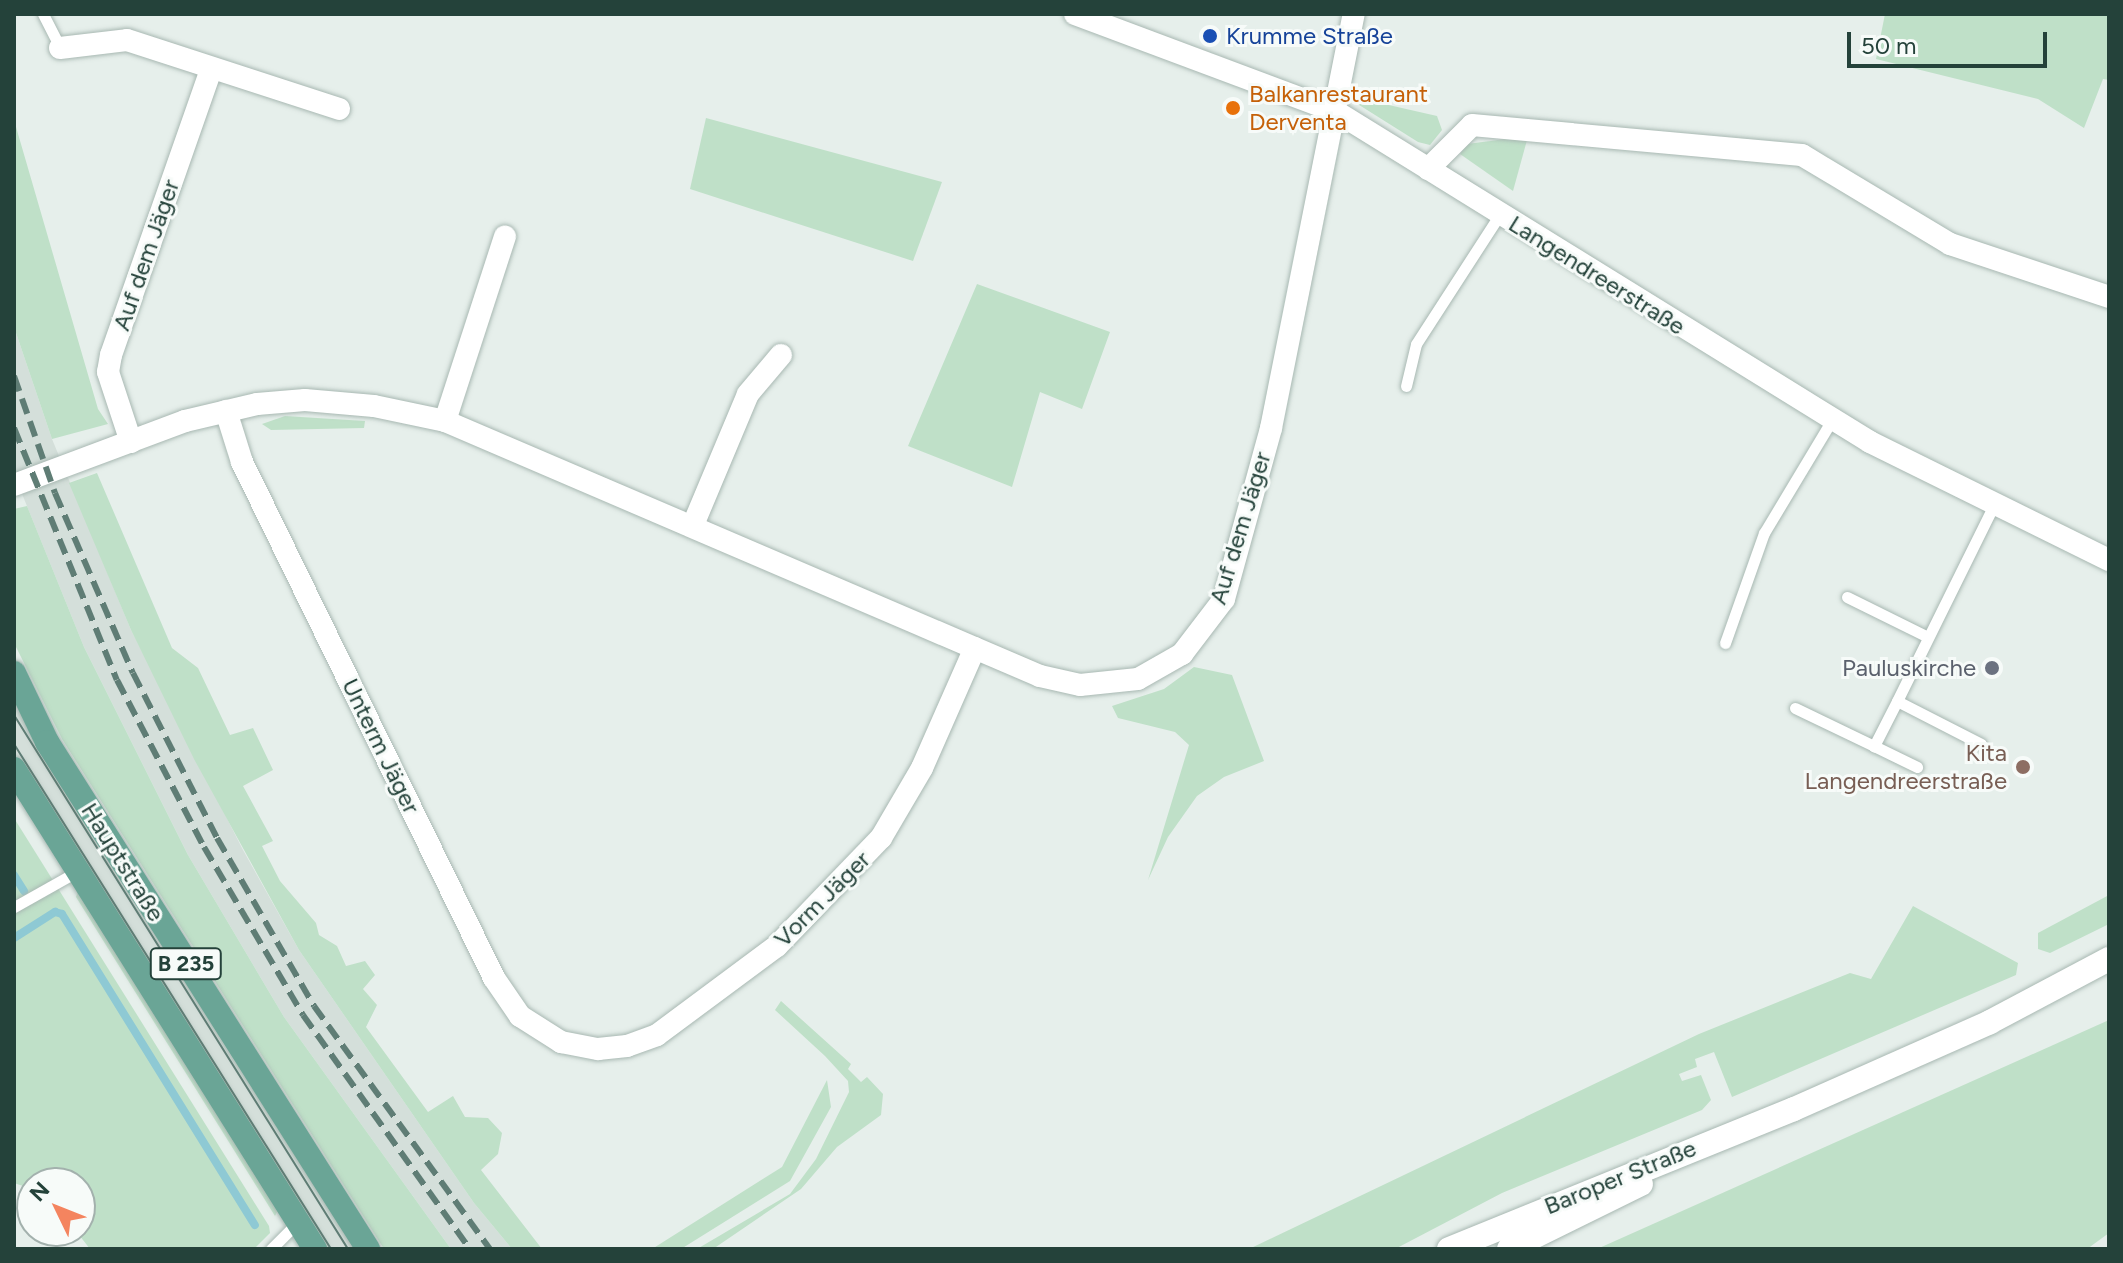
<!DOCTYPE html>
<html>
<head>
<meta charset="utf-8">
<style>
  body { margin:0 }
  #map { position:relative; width:2123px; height:1263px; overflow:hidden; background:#e6efeb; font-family:Figtree,sans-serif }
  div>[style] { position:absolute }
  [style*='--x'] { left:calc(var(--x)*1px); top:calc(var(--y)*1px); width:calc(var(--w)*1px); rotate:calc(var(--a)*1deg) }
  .built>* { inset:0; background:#d4dfda }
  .green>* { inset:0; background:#bfe0c8 }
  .stream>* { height:8px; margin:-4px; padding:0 4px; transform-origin:4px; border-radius:4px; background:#8ec9d4 }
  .roads { filter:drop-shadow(0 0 2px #a8b8b2) drop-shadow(0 0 2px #a8b8b2) }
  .lane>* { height:11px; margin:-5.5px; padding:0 5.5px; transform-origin:5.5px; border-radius:5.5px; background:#fff }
  .street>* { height:22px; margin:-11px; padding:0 11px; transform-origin:11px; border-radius:11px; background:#fff }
  .secondary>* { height:24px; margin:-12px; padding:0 12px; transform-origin:12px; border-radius:12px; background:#fff }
  .primary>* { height:24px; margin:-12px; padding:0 12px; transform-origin:12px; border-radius:12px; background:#6aa596 }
  .tram>* { height:2px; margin:-1px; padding:0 1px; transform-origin:1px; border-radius:1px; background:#5f7d75 }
  .rail>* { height:6px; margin-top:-3px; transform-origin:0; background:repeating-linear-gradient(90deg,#5f7d75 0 16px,transparent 0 24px) }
  .dots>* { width:22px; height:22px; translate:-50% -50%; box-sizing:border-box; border:4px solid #f7fbf9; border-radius:50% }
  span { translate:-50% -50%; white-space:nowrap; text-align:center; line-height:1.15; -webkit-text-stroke:6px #f7fbf9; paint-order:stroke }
  .shield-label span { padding:2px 6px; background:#f7fbf9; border:2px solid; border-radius:6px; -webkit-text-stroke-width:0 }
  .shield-label { font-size:22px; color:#24423a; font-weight:700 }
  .transit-label { font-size:24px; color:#164399 }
  .left { translate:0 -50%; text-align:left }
  .food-label { font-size:24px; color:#c56008 }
  .street-label { font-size:24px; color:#24423a }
  .worship-label { font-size:24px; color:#5b616d }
  .right { translate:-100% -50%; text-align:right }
  .education-label { font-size:24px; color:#785e54 }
  .frame { position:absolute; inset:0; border:16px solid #24423a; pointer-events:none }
  .north { position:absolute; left:16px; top:1167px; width:80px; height:80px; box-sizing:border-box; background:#f7fbf9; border:2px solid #a3b1ad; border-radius:50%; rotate:313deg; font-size:22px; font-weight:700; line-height:32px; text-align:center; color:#24423a }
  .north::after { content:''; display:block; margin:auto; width:28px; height:36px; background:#f4845f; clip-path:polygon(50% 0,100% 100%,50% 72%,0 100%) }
  .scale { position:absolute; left:1847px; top:32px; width:200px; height:36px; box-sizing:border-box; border:4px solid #24423a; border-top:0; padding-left:10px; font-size:24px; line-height:28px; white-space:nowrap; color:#24423a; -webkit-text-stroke:6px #f7fbf9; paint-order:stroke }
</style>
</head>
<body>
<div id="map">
  <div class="built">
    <i style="clip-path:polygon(14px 327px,52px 439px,131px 630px,243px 850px,299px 950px,474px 1203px,512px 1249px,451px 1249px,284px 1017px,188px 855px,84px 647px,14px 474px)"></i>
    <i style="clip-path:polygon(14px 695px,227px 1050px,357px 1249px,324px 1249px,120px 929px,14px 756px)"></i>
  </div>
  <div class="green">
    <i style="clip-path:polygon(1885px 14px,2109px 14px,2109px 80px,2103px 79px,2084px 128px,2038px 99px,1876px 59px)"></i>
    <i style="clip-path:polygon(1358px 98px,1437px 116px,1442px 130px,1430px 145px,1418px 142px,1356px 103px)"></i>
    <i style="clip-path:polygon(706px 118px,942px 182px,913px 261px,690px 189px)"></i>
    <i style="clip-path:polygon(14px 120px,98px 409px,108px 424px,52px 439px,14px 327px)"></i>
    <i style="clip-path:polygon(1506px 139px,1527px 140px,1513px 191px,1460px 154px,1467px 144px)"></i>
    <i style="clip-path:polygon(977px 284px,1110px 332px,1082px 409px,1040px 392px,1012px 487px,908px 446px)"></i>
    <i style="clip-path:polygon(285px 416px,365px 421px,364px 428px,271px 430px,262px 424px)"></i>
    <i style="clip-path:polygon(97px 473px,172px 648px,198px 668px,230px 735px,253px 728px,273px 770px,243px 786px,273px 841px,262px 846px,280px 881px,316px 923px,319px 935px,337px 946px,346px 966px,365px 961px,375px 975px,363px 989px,377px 1005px,366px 1027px,428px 1112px,453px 1096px,465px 1117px,488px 1118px,502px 1133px,498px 1154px,481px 1170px,542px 1249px,512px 1249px,474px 1203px,299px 950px,194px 759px,131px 630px,69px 483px)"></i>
    <i style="clip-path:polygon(27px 506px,84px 647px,188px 855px,284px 1017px,451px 1249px,384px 1249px,62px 739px,14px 643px,14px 509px)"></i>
    <i style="clip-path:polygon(1194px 667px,1232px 675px,1264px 761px,1224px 777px,1197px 796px,1168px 837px,1148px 880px,1189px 745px,1175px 732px,1118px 718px,1112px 706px,1164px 689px)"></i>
    <i style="clip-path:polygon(14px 818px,269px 1226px,270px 1233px,254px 1249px,90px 1249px,76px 1231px,80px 1231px,80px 1183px,32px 1183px,32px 1189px,14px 1183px)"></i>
    <i style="clip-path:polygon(78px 891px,278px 1210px,275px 1216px,76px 897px)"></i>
    <i style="clip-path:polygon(2109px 895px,2109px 924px,2050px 953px,2038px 949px,2038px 933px)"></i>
    <i style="clip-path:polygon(1913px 906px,2018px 963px,2016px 975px,1732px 1097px,1714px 1052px,1695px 1059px,1697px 1067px,1679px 1074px,1682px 1081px,1701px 1075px,1711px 1100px,1702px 1110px,1502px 1193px,1395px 1249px,1249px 1249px,1699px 1034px,1850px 973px,1871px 979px)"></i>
    <i style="clip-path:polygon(781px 1001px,851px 1064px,848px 1069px,861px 1082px,867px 1077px,883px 1094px,881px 1115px,837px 1147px,801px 1189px,713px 1249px,697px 1249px,790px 1194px,816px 1159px,849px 1092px,848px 1081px,825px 1056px,775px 1010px)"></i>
    <i style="clip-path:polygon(2109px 1020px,2109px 1233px,2087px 1249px,1597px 1249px)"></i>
    <i style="clip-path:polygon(827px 1080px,831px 1107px,790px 1181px,681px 1249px,652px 1249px,782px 1167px)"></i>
  </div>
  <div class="stream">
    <i style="--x:14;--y:875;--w:19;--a:58"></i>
    <i style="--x:14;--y:938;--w:49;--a:-32.4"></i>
    <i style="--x:55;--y:912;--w:7;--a:16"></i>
    <i style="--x:62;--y:914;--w:366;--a:58.2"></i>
  </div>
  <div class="roads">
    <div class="lane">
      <i style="--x:43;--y:14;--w:38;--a:63"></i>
      <i style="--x:1406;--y:386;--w:43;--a:-76.6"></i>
      <i style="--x:1416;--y:344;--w:155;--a:-57.1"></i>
      <i style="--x:1847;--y:597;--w:90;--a:26.3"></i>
      <i style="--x:1725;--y:643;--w:117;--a:-70.5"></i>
      <i style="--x:1764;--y:533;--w:132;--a:-59"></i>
      <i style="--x:1897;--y:701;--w:51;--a:117.1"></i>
      <i style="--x:1874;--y:746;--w:48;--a:26"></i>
      <i style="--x:1795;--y:708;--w:88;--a:25.7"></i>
      <i style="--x:1981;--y:744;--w:94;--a:-152.9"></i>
      <i style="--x:1897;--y:701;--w:221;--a:-63.7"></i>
      <i style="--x:14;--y:907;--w:71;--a:-29.4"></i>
      <i style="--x:271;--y:1249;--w:37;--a:-45"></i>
    </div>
    <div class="street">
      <i style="--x:1075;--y:14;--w:278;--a:20.5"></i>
      <i style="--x:1335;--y:111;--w:629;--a:31.74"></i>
      <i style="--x:1870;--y:442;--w:267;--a:26.3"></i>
      <i style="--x:60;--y:48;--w:67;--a:-6.8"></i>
      <i style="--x:127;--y:40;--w:223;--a:18"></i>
      <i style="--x:1428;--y:169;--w:62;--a:-45"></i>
      <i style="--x:1472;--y:125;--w:331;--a:5.2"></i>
      <i style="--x:1802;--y:155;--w:173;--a:31"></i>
      <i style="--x:1950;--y:244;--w:168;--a:18.4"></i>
      <i style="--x:226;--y:411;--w:53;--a:72.6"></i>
      <i style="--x:242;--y:462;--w:574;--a:63.97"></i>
      <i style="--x:494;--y:978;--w:46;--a:55.6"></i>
      <i style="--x:520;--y:1016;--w:49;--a:32.4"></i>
      <i style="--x:561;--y:1042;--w:38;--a:11"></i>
      <i style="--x:598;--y:1049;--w:29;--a:-6"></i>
      <i style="--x:627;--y:1046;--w:32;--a:-20"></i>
      <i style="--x:657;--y:1035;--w:149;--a:-36.6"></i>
      <i style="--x:777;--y:946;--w:150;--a:-46.1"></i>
      <i style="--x:881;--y:838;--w:81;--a:-59.6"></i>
      <i style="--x:922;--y:768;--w:131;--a:-66.2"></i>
      <i style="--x:445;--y:421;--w:194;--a:-72"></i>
      <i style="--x:131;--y:442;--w:74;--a:-108.2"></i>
      <i style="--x:108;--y:372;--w:17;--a:-80"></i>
      <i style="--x:111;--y:355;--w:303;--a:-70.7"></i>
      <i style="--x:14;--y:485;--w:183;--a:-20.5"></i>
      <i style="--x:185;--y:421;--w:74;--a:-13.3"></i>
      <i style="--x:257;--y:404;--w:48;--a:-4.8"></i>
      <i style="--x:305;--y:400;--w:69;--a:5"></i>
      <i style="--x:374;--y:406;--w:73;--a:11.9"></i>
      <i style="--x:445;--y:421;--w:647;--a:23.2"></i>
      <i style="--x:1040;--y:676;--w:41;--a:12.7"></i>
      <i style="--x:1080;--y:685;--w:58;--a:-5.9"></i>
      <i style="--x:1138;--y:679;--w:51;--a:-29.6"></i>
      <i style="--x:1182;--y:654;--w:69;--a:-52.6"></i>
      <i style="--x:1224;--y:599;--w:177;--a:-74.6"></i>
      <i style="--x:1271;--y:428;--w:422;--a:-78.7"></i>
      <i style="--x:693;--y:525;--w:142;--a:-67.2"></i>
      <i style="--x:748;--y:394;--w:51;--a:-49.8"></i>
    </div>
    <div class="secondary">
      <i style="--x:1449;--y:1249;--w:372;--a:-22.1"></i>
      <i style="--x:1794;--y:1109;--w:214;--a:-23.9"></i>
      <i style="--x:1990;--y:1022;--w:135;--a:-27.9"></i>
      <i style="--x:1509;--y:1249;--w:147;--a:-26.2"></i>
    </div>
    <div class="primary">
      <i style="--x:14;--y:673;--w:76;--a:64.4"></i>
      <i style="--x:47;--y:742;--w:600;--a:57.66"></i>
      <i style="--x:14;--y:769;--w:567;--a:57.91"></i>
    </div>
  </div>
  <div class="tram">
    <i style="--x:14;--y:715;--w:630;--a:57.98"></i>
    <i style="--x:14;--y:744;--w:596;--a:57.88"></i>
  </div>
  <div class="rail">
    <i style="--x:14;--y:376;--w:124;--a:70.7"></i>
    <i style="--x:55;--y:493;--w:196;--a:66.6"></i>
    <i style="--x:133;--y:673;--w:185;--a:63"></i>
    <i style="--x:217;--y:838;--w:194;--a:60"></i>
    <i style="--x:314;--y:1006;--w:300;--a:54.1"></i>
    <i style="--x:14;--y:428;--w:272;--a:67.8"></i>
    <i style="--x:117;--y:680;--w:188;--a:62.5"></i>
    <i style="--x:204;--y:847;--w:195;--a:59.5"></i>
    <i style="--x:303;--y:1015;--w:287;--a:54.5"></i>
  </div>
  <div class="dots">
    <i style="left:1210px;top:36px;background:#1a4fb4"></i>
    <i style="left:1233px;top:108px;background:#e8710a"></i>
    <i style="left:1992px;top:668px;background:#6b7280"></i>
    <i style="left:2023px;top:767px;background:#8d6e63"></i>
  </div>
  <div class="shield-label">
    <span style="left:186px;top:964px">B 235</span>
  </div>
  <div class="transit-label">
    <span class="left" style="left:1226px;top:36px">Krumme Straße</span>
  </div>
  <div class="food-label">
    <span class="left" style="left:1249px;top:108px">Balkanrestaurant<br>Derventa</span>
  </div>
  <div class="street-label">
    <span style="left:146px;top:255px;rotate:-71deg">Auf dem Jäger</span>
    <span style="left:1597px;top:275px;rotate:32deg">Langendreerstraße</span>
    <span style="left:1240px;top:528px;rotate:-73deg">Auf dem Jäger</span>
    <span style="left:381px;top:746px;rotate:64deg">Unterm Jäger</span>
    <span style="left:123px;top:862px;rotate:58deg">Hauptstraße</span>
    <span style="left:822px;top:899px;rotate:-45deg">Vorm Jäger</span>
    <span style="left:1620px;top:1177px;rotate:-22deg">Baroper Straße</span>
  </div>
  <div class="worship-label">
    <span class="right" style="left:1976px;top:668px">Pauluskirche</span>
  </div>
  <div class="education-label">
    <span class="right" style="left:2007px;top:767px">Kita<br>Langendreerstraße</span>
  </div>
  <div class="frame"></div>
  <div class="north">N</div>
  <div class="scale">50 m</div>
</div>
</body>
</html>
